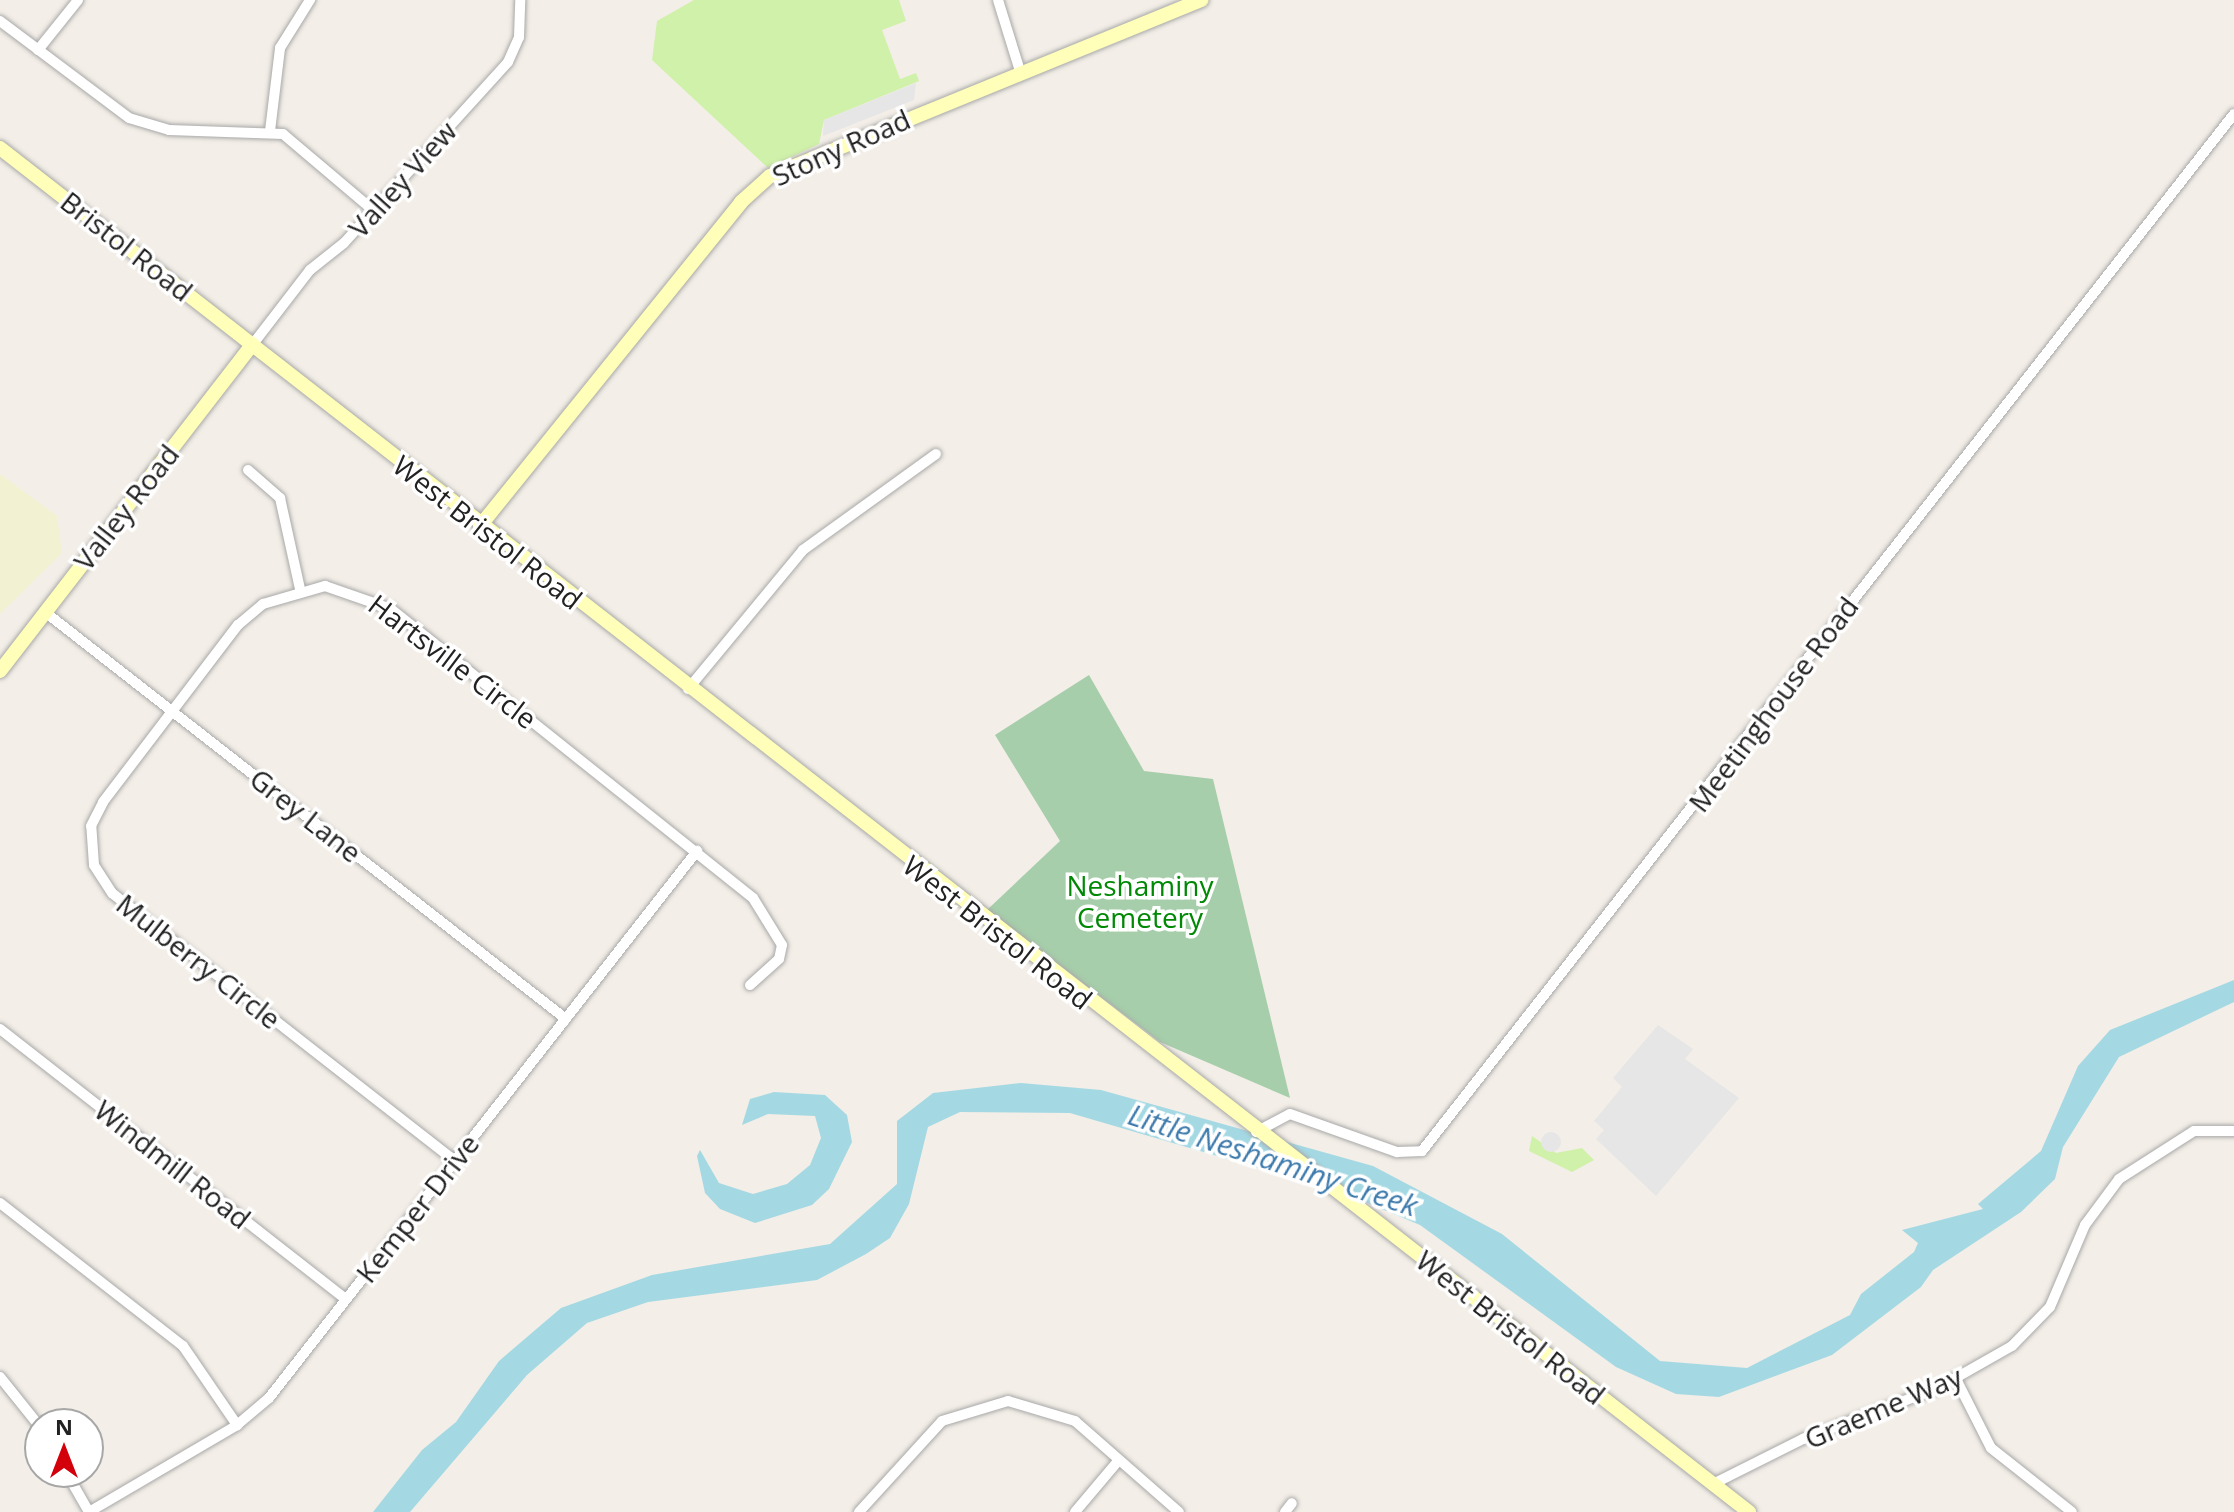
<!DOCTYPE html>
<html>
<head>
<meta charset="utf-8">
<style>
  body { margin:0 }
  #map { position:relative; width:2234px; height:1512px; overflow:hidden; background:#f3eee7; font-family:"Open Sans",sans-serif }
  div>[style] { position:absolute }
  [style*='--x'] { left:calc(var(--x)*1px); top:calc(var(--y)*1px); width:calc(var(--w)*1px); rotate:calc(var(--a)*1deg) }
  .farmland>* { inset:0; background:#f2f2d2 }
  .grass>* { inset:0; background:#d0f1a9 }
  .cemetery>* { inset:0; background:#a6ceaa }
  .parking>* { inset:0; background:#e6e6e6 }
  .round { border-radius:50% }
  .water>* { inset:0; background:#a4d9e4 }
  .roads { filter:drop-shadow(0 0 2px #a9a9a9) drop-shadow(0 0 2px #a9a9a9) }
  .street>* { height:10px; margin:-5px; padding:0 5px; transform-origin:5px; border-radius:5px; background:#fff }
  .secondary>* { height:14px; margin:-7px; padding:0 7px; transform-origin:7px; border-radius:7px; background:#ffffb9 }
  span { translate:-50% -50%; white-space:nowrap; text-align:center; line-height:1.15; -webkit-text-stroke:7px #fff; paint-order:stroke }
  .street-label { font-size:28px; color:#222 }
  .park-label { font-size:28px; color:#018906 }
  .water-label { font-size:30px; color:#3d7aac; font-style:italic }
  .north { position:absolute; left:24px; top:1408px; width:80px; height:80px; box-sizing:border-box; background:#fff; border:2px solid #a7a7a7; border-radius:50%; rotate:0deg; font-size:22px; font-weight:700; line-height:32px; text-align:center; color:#222 }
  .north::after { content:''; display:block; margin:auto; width:28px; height:36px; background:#d3000b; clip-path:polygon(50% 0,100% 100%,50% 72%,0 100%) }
</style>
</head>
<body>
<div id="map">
  <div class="farmland">
    <i style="clip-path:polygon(0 474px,57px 516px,62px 553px,0 614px)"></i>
  </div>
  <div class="grass">
    <i style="clip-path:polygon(694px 0,899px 0,906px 21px,882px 30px,900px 79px,916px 73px,919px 81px,824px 120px,819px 144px,768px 168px,652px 60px,657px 21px)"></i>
    <i style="clip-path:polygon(1532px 1136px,1556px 1153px,1582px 1148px,1594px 1160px,1572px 1172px,1529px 1151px)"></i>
  </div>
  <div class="cemetery">
    <i style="clip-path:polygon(1089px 675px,1144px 771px,1213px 779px,1290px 1098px,1160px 1042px,987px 910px,1060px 841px,995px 735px)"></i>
  </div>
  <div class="parking">
    <i style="clip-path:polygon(916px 83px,914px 100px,823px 136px,824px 120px)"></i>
    <i style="clip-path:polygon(1658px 1025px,1693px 1049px,1685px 1059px,1739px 1098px,1656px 1196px,1596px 1139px,1604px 1130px,1594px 1121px,1622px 1087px,1613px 1078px)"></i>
    <i class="round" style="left:1541px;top:1132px;width:20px;height:20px"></i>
  </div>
  <div class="water">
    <i style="clip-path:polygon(2234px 980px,2234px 1002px,2119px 1057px,2063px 1147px,2055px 1179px,2021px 1212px,1933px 1270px,1921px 1287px,1832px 1355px,1719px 1397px,1676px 1394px,1616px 1367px,1420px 1225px,1341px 1192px,1070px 1113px,960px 1112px,928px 1127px,909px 1204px,890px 1238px,866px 1254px,817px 1280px,648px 1302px,587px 1323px,527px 1375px,410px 1512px,373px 1512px,422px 1450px,456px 1422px,499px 1361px,561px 1308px,652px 1275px,830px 1244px,897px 1184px,897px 1121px,933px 1093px,1021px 1083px,1101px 1090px,1373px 1166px,1502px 1234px,1660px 1361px,1747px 1368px,1850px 1315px,1861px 1294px,1914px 1252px,1918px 1243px,1902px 1230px,1983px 1209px,1978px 1204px,2041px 1151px,2078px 1066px,2110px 1030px)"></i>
    <i style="clip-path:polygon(774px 1092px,825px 1095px,847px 1115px,852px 1142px,829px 1189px,812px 1205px,755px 1223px,720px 1209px,705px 1193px,697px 1156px,700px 1150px,719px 1183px,753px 1194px,787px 1184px,810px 1165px,821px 1138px,815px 1116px,768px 1114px,742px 1125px,750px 1099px)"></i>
  </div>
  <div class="roads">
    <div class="street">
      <i style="--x:998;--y:0;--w:74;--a:72.8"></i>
      <i style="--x:0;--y:21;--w:161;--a:36.9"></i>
      <i style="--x:129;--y:118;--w:42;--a:16.7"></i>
      <i style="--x:169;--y:130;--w:114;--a:2"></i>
      <i style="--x:283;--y:134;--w:119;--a:40.2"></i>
      <i style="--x:38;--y:50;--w:64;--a:-51.3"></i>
      <i style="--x:270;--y:131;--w:84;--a:-83.1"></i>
      <i style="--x:280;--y:48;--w:57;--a:-58"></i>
      <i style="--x:253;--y:344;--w:93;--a:-52.4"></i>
      <i style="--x:310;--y:270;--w:43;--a:-38.5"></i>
      <i style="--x:344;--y:243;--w:244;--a:-47.8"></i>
      <i style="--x:508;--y:62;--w:27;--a:-66"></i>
      <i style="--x:519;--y:37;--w:37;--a:-88"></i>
      <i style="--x:248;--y:470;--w:43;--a:41.2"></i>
      <i style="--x:280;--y:498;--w:93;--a:77.6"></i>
      <i style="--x:45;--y:612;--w:661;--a:38"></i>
      <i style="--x:688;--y:689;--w:180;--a:-50.4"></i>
      <i style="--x:803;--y:550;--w:164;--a:-35.8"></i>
      <i style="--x:0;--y:1029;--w:439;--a:38"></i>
      <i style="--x:1256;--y:1132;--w:38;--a:-28"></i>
      <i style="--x:1290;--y:1114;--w:114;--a:19.6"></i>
      <i style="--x:1397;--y:1152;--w:25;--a:-2"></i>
      <i style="--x:1422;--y:1151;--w:1317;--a:-51.94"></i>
      <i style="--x:455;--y:1161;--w:435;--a:-142"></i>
      <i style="--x:112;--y:893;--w:33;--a:-123"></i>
      <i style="--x:94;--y:865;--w:39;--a:-94"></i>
      <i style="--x:91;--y:826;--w:27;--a:-63"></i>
      <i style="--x:103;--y:802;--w:223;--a:-52.7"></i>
      <i style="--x:238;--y:625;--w:33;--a:-40"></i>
      <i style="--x:263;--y:604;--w:65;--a:-16.2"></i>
      <i style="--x:325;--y:586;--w:70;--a:19.2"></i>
      <i style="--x:391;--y:609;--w:463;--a:38.6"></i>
      <i style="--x:753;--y:898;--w:55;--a:58.3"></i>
      <i style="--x:782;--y:945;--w:14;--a:102"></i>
      <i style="--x:779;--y:959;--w:39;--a:138"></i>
      <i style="--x:0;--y:1203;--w:232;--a:38"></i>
      <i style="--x:183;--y:1346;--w:96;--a:55.6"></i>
      <i style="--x:0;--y:1377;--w:64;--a:51.3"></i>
      <i style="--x:1956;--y:1379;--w:77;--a:63.1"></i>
      <i style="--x:1991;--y:1448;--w:103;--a:38.3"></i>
      <i style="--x:66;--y:1472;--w:46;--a:60.1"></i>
      <i style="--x:89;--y:1512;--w:172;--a:-30.4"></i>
      <i style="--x:237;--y:1425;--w:42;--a:-40.2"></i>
      <i style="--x:269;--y:1398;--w:695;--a:-51.96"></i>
      <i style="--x:1713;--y:1484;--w:101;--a:-26.6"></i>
      <i style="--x:1803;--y:1439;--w:144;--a:-20.7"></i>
      <i style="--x:1938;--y:1388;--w:85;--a:-29.6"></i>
      <i style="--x:2012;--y:1346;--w:54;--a:-45.7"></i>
      <i style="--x:2050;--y:1307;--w:89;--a:-66.9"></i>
      <i style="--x:2085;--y:1225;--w:57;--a:-53.5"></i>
      <i style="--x:2119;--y:1179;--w:89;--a:-32.6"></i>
      <i style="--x:2194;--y:1131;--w:40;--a:0"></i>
      <i style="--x:859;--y:1512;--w:123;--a:-47.6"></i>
      <i style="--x:942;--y:1421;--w:69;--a:-16.9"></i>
      <i style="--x:1008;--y:1401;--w:70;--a:16.6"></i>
      <i style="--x:1075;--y:1421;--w:138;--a:41.2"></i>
      <i style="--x:1075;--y:1512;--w:68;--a:-49.8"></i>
      <i style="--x:1285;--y:1512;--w:11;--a:-52"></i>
    </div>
    <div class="secondary">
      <i style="--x:0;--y:148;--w:2218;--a:37.95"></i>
      <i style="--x:480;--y:526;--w:416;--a:-51.1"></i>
      <i style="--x:741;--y:202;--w:39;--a:-42"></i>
      <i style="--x:770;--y:176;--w:466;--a:-22.2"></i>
      <i style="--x:0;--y:671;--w:413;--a:-52.3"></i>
    </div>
  </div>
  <div class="street-label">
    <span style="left:841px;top:147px;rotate:-24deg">Stony Road</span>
    <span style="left:402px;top:179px;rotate:-48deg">Valley View</span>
    <span style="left:127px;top:246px;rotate:38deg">Bristol Road</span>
    <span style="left:126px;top:507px;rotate:-52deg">Valley Road</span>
    <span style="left:488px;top:532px;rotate:38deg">West Bristol Road</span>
    <span style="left:453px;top:661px;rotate:37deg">Hartsville Circle</span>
    <span style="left:1773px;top:704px;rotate:-53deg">Meetinghouse Road</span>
    <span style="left:306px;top:815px;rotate:38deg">Grey Lane</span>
    <span style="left:998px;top:932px;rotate:38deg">West Bristol Road</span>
    <span style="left:199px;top:961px;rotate:38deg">Mulberry Circle</span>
    <span style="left:173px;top:1164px;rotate:38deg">Windmill Road</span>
    <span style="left:417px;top:1208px;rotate:-52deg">Kemper Drive</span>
    <span style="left:1511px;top:1327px;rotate:38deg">West Bristol Road</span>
    <span style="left:1883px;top:1407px;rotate:-23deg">Graeme Way</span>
  </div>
  <div class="park-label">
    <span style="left:1140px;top:901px">Neshaminy<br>Cemetery</span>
  </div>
  <div class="water-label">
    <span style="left:1273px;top:1160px;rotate:18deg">Little Neshaminy Creek</span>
  </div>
  <div class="north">N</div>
</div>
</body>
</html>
